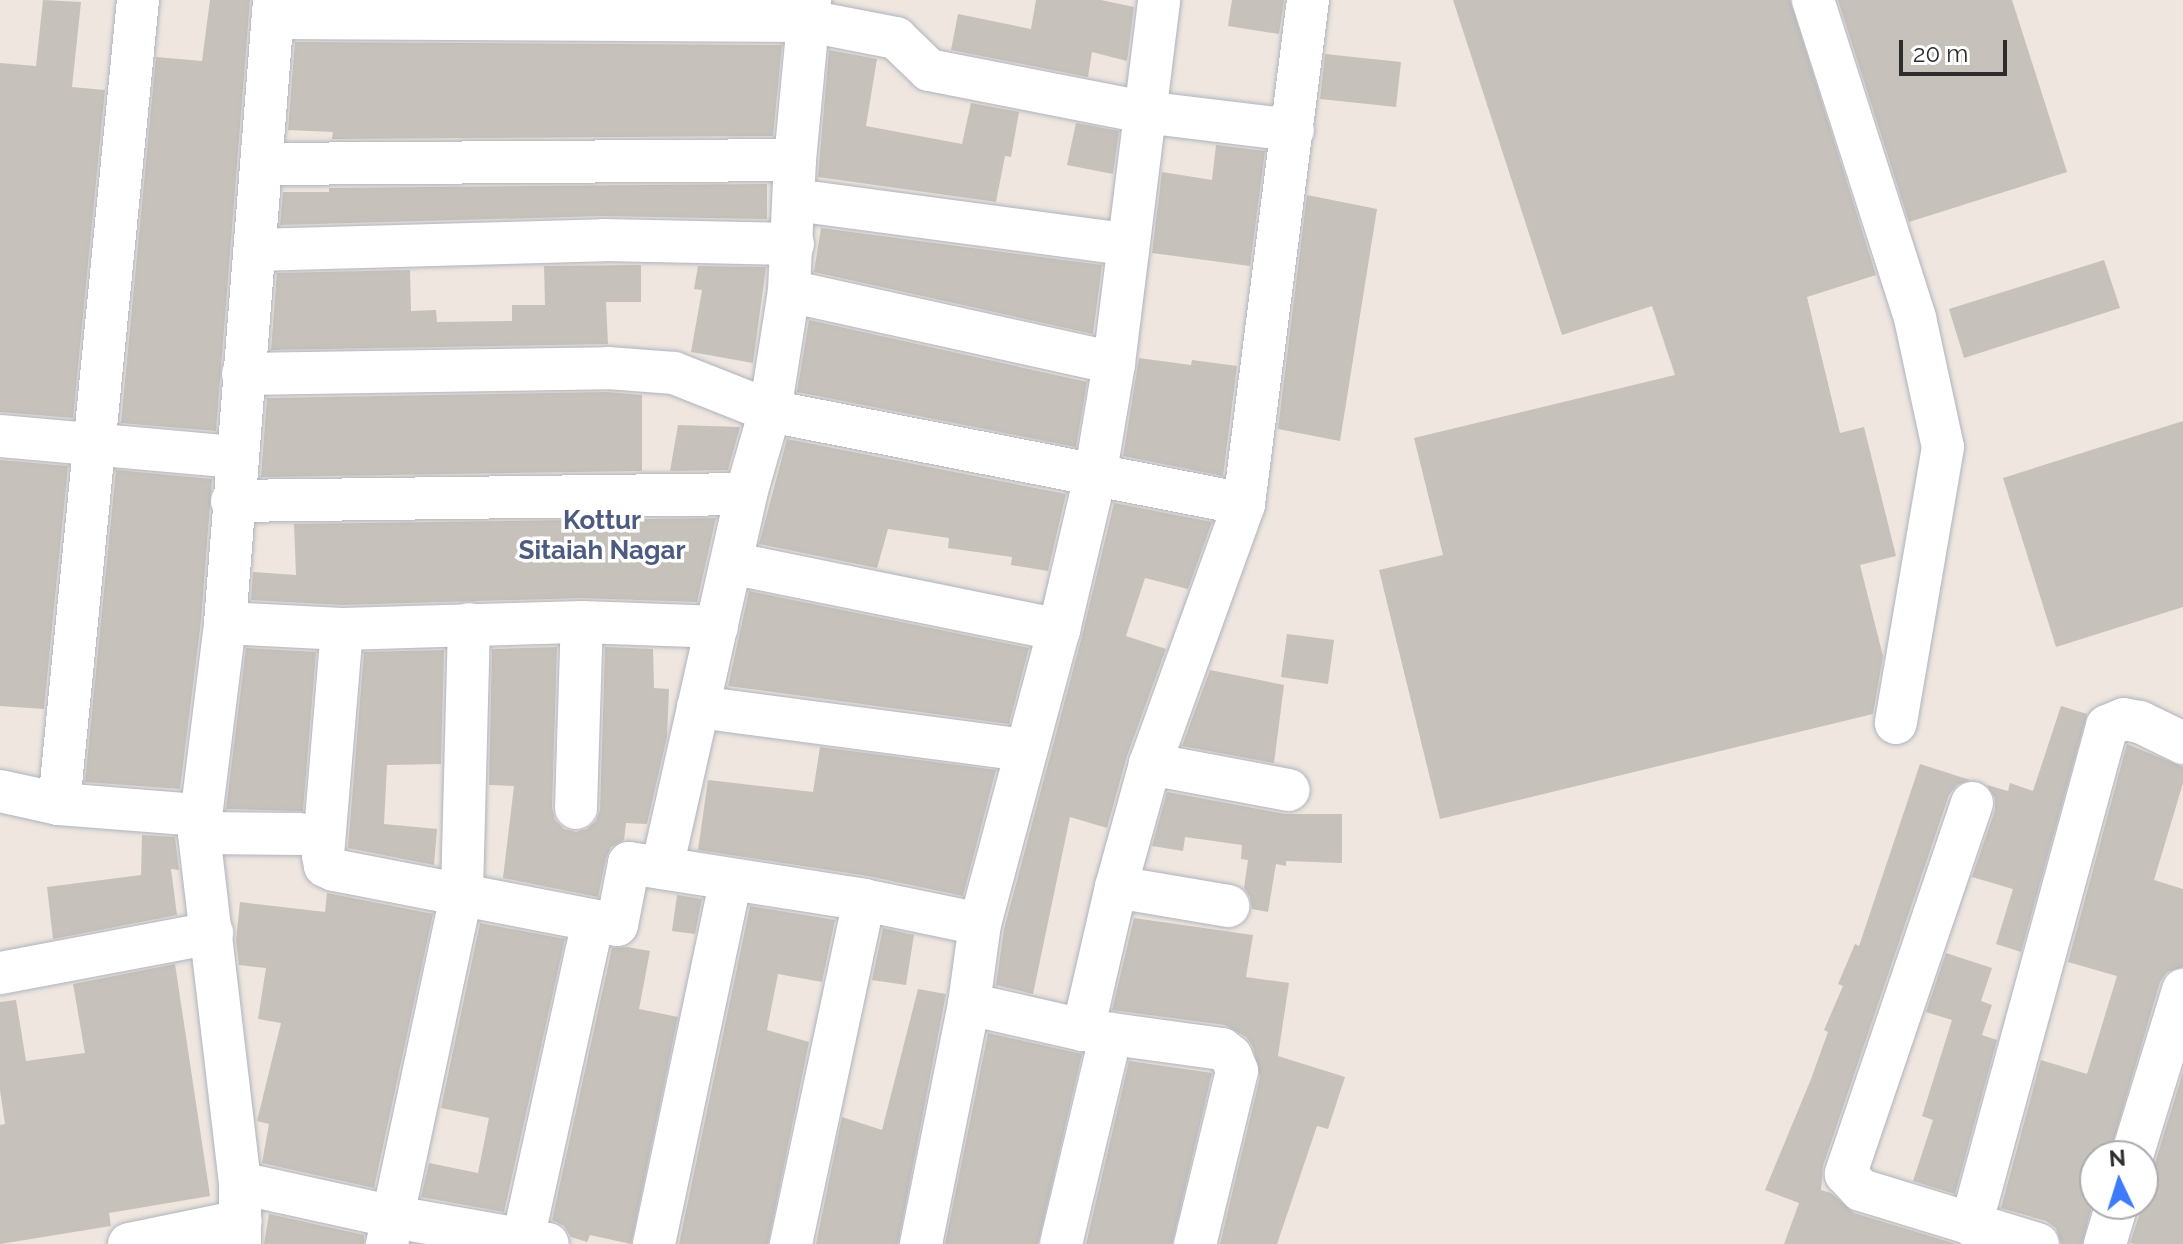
<!DOCTYPE html>
<html>
<head>
<meta charset="utf-8">
<style>
  body { margin:0 }
  #map { position:relative; width:2183px; height:1244px; overflow:hidden; background:#eee6df; font-family:Raleway,sans-serif }
  div>[style] { position:absolute }
  [style*='--x'] { left:calc(var(--x)*1px); top:calc(var(--y)*1px); width:calc(var(--w)*1px); rotate:calc(var(--a)*1deg) }
  .building>* { inset:0; background:#c7c1bb }
  .roads { filter:drop-shadow(0 0 2px #afb4bd) drop-shadow(0 0 2px #afb4bd) }
  .minor>* { height:42px; margin:-21px; padding:0 21px; transform-origin:21px; border-radius:21px; background:#fff }
  span { translate:-50% -50%; white-space:nowrap; text-align:center; line-height:1.15; -webkit-text-stroke:7px #fff; paint-order:stroke }
  .neighbourhood-label { font-size:26px; color:#4c5b7f; font-weight:700 }
  .north { position:absolute; left:2079px; top:1140px; width:80px; height:80px; box-sizing:border-box; background:#fff; border:2px solid #ababab; border-radius:50%; rotate:356deg; font-size:22px; font-weight:700; line-height:32px; text-align:center; color:#2d2d2d }
  .north::after { content:''; display:block; margin:auto; width:28px; height:36px; background:#3e7afc; clip-path:polygon(50% 0,100% 100%,50% 72%,0 100%) }
  .scale { position:absolute; left:1899px; top:40px; width:108px; height:36px; box-sizing:border-box; border:4px solid #2d2d2d; border-top:0; padding-left:10px; font-size:24px; line-height:28px; white-space:nowrap; color:#2d2d2d; -webkit-text-stroke:6px #fff; paint-order:stroke }
</style>
</head>
<body>
<div id="map">
  <div class="building">
    <i style="clip-path:polygon(43px 0,81px 2px,72px 87px,105px 90px,73px 418px,0 412px,0 63px,36px 66px)"></i>
    <i style="clip-path:polygon(210px 0,250px 0,216px 431px,121px 423px,156px 57px,202px 61px)"></i>
    <i style="clip-path:polygon(1036px 0,1101px 0,1134px 7px,1127px 61px,1092px 52px,1088px 77px,951px 50px,958px 14px,1031px 29px)"></i>
    <i style="clip-path:polygon(1232px 0,1284px 0,1279px 34px,1228px 26px)"></i>
    <i style="clip-path:polygon(1453px 0,1790px 0,1876px 275px,1807px 297px,1840px 433px,1864px 427px,1896px 556px,1860px 565px,1883px 656px,1873px 714px,1440px 819px,1379px 570px,1443px 555px,1414px 438px,1675px 375px,1652px 306px,1562px 335px)"></i>
    <i style="clip-path:polygon(1838px 0,2012px 0,2067px 172px,1909px 222px)"></i>
    <i style="clip-path:polygon(295px 42px,782px 45px,773px 136px,332px 139px,333px 132px,288px 130px)"></i>
    <i style="clip-path:polygon(829px 50px,877px 59px,866px 126px,962px 144px,971px 103px,1019px 112px,1011px 157px,1005px 156px,996px 202px,818px 177px)"></i>
    <i style="clip-path:polygon(1325px 54px,1401px 62px,1396px 107px,1320px 99px)"></i>
    <i style="clip-path:polygon(1076px 123px,1119px 131px,1113px 174px,1067px 165px)"></i>
    <i style="clip-path:polygon(1216px 145px,1265px 151px,1250px 266px,1152px 253px,1162px 172px,1212px 180px)"></i>
    <i style="clip-path:polygon(767px 184px,767px 219px,603px 216px,280px 225px,283px 192px,329px 192px,329px 188px)"></i>
    <i style="clip-path:polygon(1307px 195px,1377px 209px,1340px 441px,1278px 429px)"></i>
    <i style="clip-path:polygon(821px 228px,1102px 265px,1093px 334px,814px 272px)"></i>
    <i style="clip-path:polygon(2104px 260px,2120px 308px,1964px 358px,1949px 309px)"></i>
    <i style="clip-path:polygon(641px 265px,641px 302px,606px 302px,608px 344px,271px 350px,277px 273px,410px 270px,411px 311px,436px 310px,437px 322px,512px 321px,512px 305px,545px 305px,544px 266px)"></i>
    <i style="clip-path:polygon(698px 266px,766px 267px,753px 363px,691px 352px,702px 290px,694px 289px)"></i>
    <i style="clip-path:polygon(809px 320px,1087px 382px,1076px 447px,797px 392px)"></i>
    <i style="clip-path:polygon(1139px 358px,1191px 365px,1192px 360px,1237px 366px,1223px 476px,1123px 456px)"></i>
    <i style="clip-path:polygon(607px 392px,642px 395px,642px 471px,261px 477px,267px 398px)"></i>
    <i style="clip-path:polygon(2183px 421px,2183px 607px,2056px 647px,2003px 478px)"></i>
    <i style="clip-path:polygon(678px 425px,740px 427px,728px 470px,670px 471px)"></i>
    <i style="clip-path:polygon(787px 439px,1066px 494px,1048px 571px,1011px 565px,1012px 557px,948px 548px,949px 538px,888px 529px,877px 568px,759px 544px)"></i>
    <i style="clip-path:polygon(0 460px,68px 466px,44px 709px,0 706px)"></i>
    <i style="clip-path:polygon(116px 470px,212px 479px,201px 621px,180px 789px,85px 782px)"></i>
    <i style="clip-path:polygon(1114px 503px,1212px 522px,1188px 589px,1145px 578px,1126px 636px,1166px 649px,1127px 756px,1107px 828px,1070px 817px,1033px 994px,996px 985px,1004px 929px,1082px 636px)"></i>
    <i style="clip-path:polygon(716px 518px,697px 602px,581px 598px,342px 605px,251px 600px,253px 572px,296px 575px,294px 524px)"></i>
    <i style="clip-path:polygon(749px 591px,1029px 648px,1009px 724px,728px 686px)"></i>
    <i style="clip-path:polygon(1287px 634px,1334px 640px,1328px 684px,1281px 677px)"></i>
    <i style="clip-path:polygon(557px 647px,552px 807px,555px 820px,564px 829px,576px 832px,587px 829px,596px 821px,600px 810px,605px 647px,653px 649px,654px 688px,669px 689px,667px 737px,647px 824px,626px 823px,624px 840px,611px 847px,606px 858px,598px 897px,503px 878px,514px 786px,489px 785px,492px 649px)"></i>
    <i style="clip-path:polygon(246px 648px,316px 652px,303px 811px,226px 809px)"></i>
    <i style="clip-path:polygon(444px 650px,441px 764px,387px 765px,384px 824px,437px 829px,434px 865px,348px 848px,364px 652px)"></i>
    <i style="clip-path:polygon(1210px 670px,1284px 685px,1274px 763px,1182px 746px)"></i>
    <i style="clip-path:polygon(2061px 706px,2087px 714px,2021px 952px,1996px 944px,2013px 889px,1972px 877px,1995px 810px,1995px 798px,1987px 785px,2008px 791px,2010px 783px,2033px 791px)"></i>
    <i style="clip-path:polygon(2127px 744px,2183px 767px,2183px 783px,2154px 880px,2183px 889px,2183px 967px,2167px 972px,2160px 982px,2109px 1156px,2095px 1156px,2095px 1195px,2082px 1244px,2061px 1244px,2056px 1228px,2046px 1221px,2001px 1208px,2041px 1060px,2087px 1074px,2117px 976px,2068px 962px)"></i>
    <i style="clip-path:polygon(820px 747px,996px 770px,963px 896px,868px 876px,698px 850px,708px 780px,813px 792px)"></i>
    <i style="clip-path:polygon(1920px 764px,1970px 780px,1957px 785px,1949px 795px,1823px 1166px,1821px 1190px,1831px 1193px,1854px 1213px,1956px 1244px,1784px 1244px,1799px 1203px,1765px 1190px,1811px 1079px,1828px 1032px,1824px 1030px,1843px 986px,1838px 984px,1855px 944px,1859px 946px)"></i>
    <i style="clip-path:polygon(1167px 792px,1285px 814px,1342px 814px,1342px 863px,1286px 861px,1286px 866px,1276px 864px,1268px 912px,1252px 909px,1250px 897px,1244px 888px,1248px 860px,1241px 859px,1242px 845px,1185px 837px,1183px 851px,1152px 846px)"></i>
    <i style="clip-path:polygon(142px 835px,175px 837px,179px 870px,171px 869px,177px 915px,53px 939px,47px 887px,141px 875px)"></i>
    <i style="clip-path:polygon(327px 893px,433px 914px,374px 1188px,262px 1163px,269px 1124px,257px 1121px,281px 1023px,258px 1019px,266px 968px,239px 965px,236px 940px,240px 902px,325px 912px)"></i>
    <i style="clip-path:polygon(677px 895px,702px 899px,695px 934px,672px 931px)"></i>
    <i style="clip-path:polygon(750px 906px,835px 920px,822px 982px,778px 974px,767px 1030px,809px 1042px,768px 1244px,679px 1244px)"></i>
    <i style="clip-path:polygon(1134px 918px,1253px 935px,1246px 977px,1289px 983px,1278px 1056px,1345px 1077px,1328px 1129px,1317px 1126px,1277px 1244px,1220px 1244px,1260px 1077px,1253px 1047px,1246px 1037px,1225px 1025px,1112px 1010px)"></i>
    <i style="clip-path:polygon(480px 923px,565px 939px,504px 1212px,421px 1197px,429px 1163px,478px 1173px,489px 1118px,441px 1108px)"></i>
    <i style="clip-path:polygon(883px 928px,914px 935px,906px 985px,872px 980px)"></i>
    <i style="clip-path:polygon(627px 947px,650px 951px,639px 1009px,678px 1017px,631px 1244px,590px 1235px,587px 1242px,571px 1237px,564px 1226px,552px 1220px,612px 948px)"></i>
    <i style="clip-path:polygon(1946px 953px,1992px 968px,1981px 1001px,1992px 1005px,1982px 1035px,1997px 1040px,1955px 1194px,1913px 1181px,1933px 1120px,1922px 1116px,1952px 1020px,1926px 1012px)"></i>
    <i style="clip-path:polygon(175px 964px,210px 1196px,109px 1213px,111px 1226px,0 1244px,0 1125px,5px 1124px,0 1090px,0 1002px,16px 1000px,26px 1061px,85px 1053px,73px 984px)"></i>
    <i style="clip-path:polygon(918px 989px,946px 994px,898px 1244px,816px 1244px,842px 1117px,882px 1130px)"></i>
    <i style="clip-path:polygon(988px 1033px,1082px 1054px,1038px 1244px,945px 1244px)"></i>
    <i style="clip-path:polygon(1129px 1061px,1212px 1073px,1172px 1244px,1086px 1244px)"></i>
    <i style="clip-path:polygon(2183px 1072px,2183px 1244px,2135px 1244px,2130px 1243px,2143px 1204px,2143px 1177px,2155px 1163px)"></i>
    <i style="clip-path:polygon(269px 1214px,364px 1235px,364px 1244px,264px 1244px)"></i>
  </div>
  <div class="roads">
    <div class="minor">
      <i style="--x:1813;--y:0;--w:334;--a:72.2"></i>
      <i style="--x:1915;--y:318;--w:132;--a:77.8"></i>
      <i style="--x:1943;--y:447;--w:280;--a:99.7"></i>
      <i style="--x:274;--y:18;--w:534;--a:0.32"></i>
      <i style="--x:808;--y:21;--w:90;--a:10.9"></i>
      <i style="--x:896;--y:38;--w:46;--a:44.1"></i>
      <i style="--x:929;--y:70;--w:219;--a:11.1"></i>
      <i style="--x:1144;--y:112;--w:150;--a:6.9"></i>
      <i style="--x:263;--y:164;--w:532;--a:-0.43"></i>
      <i style="--x:795;--y:200;--w:334;--a:7.6"></i>
      <i style="--x:255;--y:250;--w:349;--a:-1.6"></i>
      <i style="--x:604;--y:240;--w:189;--a:1.2"></i>
      <i style="--x:789;--y:291;--w:333;--a:12.5"></i>
      <i style="--x:243;--y:374;--w:365;--a:-0.9"></i>
      <i style="--x:608;--y:368;--w:66;--a:4.3"></i>
      <i style="--x:674;--y:373;--w:103;--a:21.6"></i>
      <i style="--x:770;--y:411;--w:483;--a:11.1"></i>
      <i style="--x:0;--y:436;--w:236;--a:5.1"></i>
      <i style="--x:232;--y:501;--w:514;--a:-0.78"></i>
      <i style="--x:731;--y:563;--w:335;--a:11.5"></i>
      <i style="--x:225;--y:623;--w:117;--a:2.9"></i>
      <i style="--x:342;--y:629;--w:240;--a:-1.7"></i>
      <i style="--x:582;--y:622;--w:135;--a:2.1"></i>
      <i style="--x:342;--y:629;--w:227;--a:94.8"></i>
      <i style="--x:323;--y:855;--w:11;--a:80"></i>
      <i style="--x:325;--y:866;--w:10;--a:24"></i>
      <i style="--x:334;--y:870;--w:288;--a:11"></i>
      <i style="--x:617;--y:925;--w:63;--a:-79"></i>
      <i style="--x:629;--y:863;--w:238;--a:8.9"></i>
      <i style="--x:864;--y:900;--w:118;--a:11.7"></i>
      <i style="--x:698;--y:707;--w:330;--a:7.5"></i>
      <i style="--x:1150;--y:764;--w:141;--a:10.6"></i>
      <i style="--x:0;--y:791;--w:60;--a:12.4"></i>
      <i style="--x:59;--y:804;--w:141;--a:4.5"></i>
      <i style="--x:1972;--y:803;--w:392;--a:108.8"></i>
      <i style="--x:1846;--y:1174;--w:22;--a:47"></i>
      <i style="--x:1861;--y:1190;--w:185;--a:17"></i>
      <i style="--x:59;--y:804;--w:808;--a:-84.39"></i>
      <i style="--x:576;--y:808;--w:186;--a:-88.2"></i>
      <i style="--x:199;--y:833;--w:101;--a:0.6"></i>
      <i style="--x:662;--y:868;--w:383;--a:-77.3"></i>
      <i style="--x:746;--y:494;--w:86;--a:-73.9"></i>
      <i style="--x:770;--y:411;--w:121;--a:-81"></i>
      <i style="--x:789;--y:291;--w:131;--a:-87.4"></i>
      <i style="--x:795;--y:160;--w:161;--a:-84.6"></i>
      <i style="--x:1116;--y:887;--w:114;--a:9.6"></i>
      <i style="--x:0;--y:973;--w:216;--a:-10.7"></i>
      <i style="--x:969;--y:1004;--w:117;--a:12.8"></i>
      <i style="--x:1083;--y:1030;--w:140;--a:7.8"></i>
      <i style="--x:1222;--y:1049;--w:11;--a:38"></i>
      <i style="--x:1231;--y:1056;--w:16;--a:68"></i>
      <i style="--x:1237;--y:1071;--w:178;--a:103.6"></i>
      <i style="--x:1083;--y:1030;--w:147;--a:-77"></i>
      <i style="--x:1116;--y:887;--w:128;--a:-74.5"></i>
      <i style="--x:1150;--y:764;--w:276;--a:-70.1"></i>
      <i style="--x:1244;--y:504;--w:508;--a:-82.76"></i>
      <i style="--x:2132;--y:1156;--w:174;--a:-72.9"></i>
      <i style="--x:240;--y:1183;--w:158;--a:12.4"></i>
      <i style="--x:394;--y:1217;--w:156;--a:9.9"></i>
      <i style="--x:1971;--y:1225;--w:517;--a:-74.75"></i>
      <i style="--x:2107;--y:726;--w:18;--a:-22"></i>
      <i style="--x:2124;--y:719;--w:16;--a:11"></i>
      <i style="--x:2140;--y:722;--w:48;--a:26"></i>
      <i style="--x:129;--y:1244;--w:114;--a:-11.6"></i>
      <i style="--x:240;--y:1244;--w:61;--a:-90"></i>
      <i style="--x:240;--y:1183;--w:352;--a:-96.7"></i>
      <i style="--x:199;--y:833;--w:212;--a:-82.9"></i>
      <i style="--x:225;--y:623;--w:625;--a:-85.5"></i>
      <i style="--x:387;--y:1244;--w:360;--a:-78"></i>
      <i style="--x:462;--y:892;--w:268;--a:-88.5"></i>
      <i style="--x:522;--y:1244;--w:330;--a:-77.6"></i>
      <i style="--x:654;--y:1244;--w:372;--a:-78.1"></i>
      <i style="--x:791;--y:1244;--w:352;--a:-78"></i>
      <i style="--x:921;--y:1244;--w:245;--a:-78.7"></i>
      <i style="--x:969;--y:1004;--w:81;--a:-82.2"></i>
      <i style="--x:980;--y:924;--w:304;--a:-75"></i>
      <i style="--x:1059;--y:630;--w:157;--a:-76.8"></i>
      <i style="--x:1095;--y:477;--w:116;--a:-80.5"></i>
      <i style="--x:1114;--y:363;--w:366;--a:-82.9"></i>
      <i style="--x:1061;--y:1244;--w:216;--a:-76.6"></i>
      <i style="--x:2105;--y:1244;--w:42;--a:-73.3"></i>
    </div>
  </div>
  <div class="neighbourhood-label">
    <span style="left:602px;top:536px">Kottur<br>Sitaiah Nagar</span>
  </div>
  <div class="north">N</div>
  <div class="scale">20 m</div>
</div>
</body>
</html>
